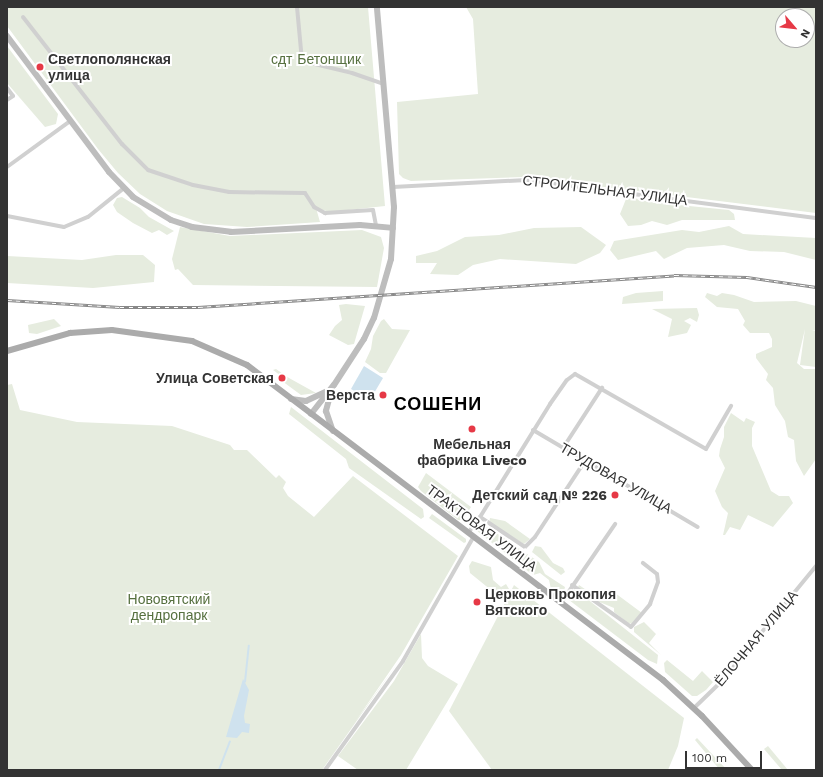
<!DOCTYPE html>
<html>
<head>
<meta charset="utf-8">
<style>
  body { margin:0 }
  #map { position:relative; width:823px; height:777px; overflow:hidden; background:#fff; font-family:"Work Sans",sans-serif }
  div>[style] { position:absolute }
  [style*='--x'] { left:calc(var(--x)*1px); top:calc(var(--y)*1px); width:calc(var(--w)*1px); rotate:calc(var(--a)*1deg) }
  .green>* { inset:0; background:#e6ecdf }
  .water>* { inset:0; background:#cfe2ee }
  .stream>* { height:1.5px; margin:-0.75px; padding:0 0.75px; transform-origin:0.75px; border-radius:0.75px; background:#cfe2ee }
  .street>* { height:4px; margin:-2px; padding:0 2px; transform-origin:2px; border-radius:2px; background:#d0d0d0 }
  .secondary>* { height:6px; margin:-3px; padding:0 3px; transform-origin:3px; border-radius:3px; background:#bdbdbd }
  .primary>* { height:6px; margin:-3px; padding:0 3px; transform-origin:3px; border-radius:3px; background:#ababab }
  .rail>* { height:3px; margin-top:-1.5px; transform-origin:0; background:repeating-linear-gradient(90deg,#fff 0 4.5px,#888 0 9px); box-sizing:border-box; border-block:1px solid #888 }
  .dots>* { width:11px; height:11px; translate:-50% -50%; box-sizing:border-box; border:2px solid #fff; border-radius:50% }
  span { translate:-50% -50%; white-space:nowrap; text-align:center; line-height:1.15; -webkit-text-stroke:4px #fff; paint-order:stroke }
  .poi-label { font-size:14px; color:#333; font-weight:700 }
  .left { translate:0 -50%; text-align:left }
  .right { translate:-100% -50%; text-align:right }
  .park-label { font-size:14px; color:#56703f }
  .street-label { font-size:14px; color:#333 }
  .district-label { font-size:18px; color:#000; font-weight:700; letter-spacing:1px }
  .frame { position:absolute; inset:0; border:8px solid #333; pointer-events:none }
  .north { position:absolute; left:775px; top:8px; width:40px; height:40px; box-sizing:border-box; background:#fff; border:1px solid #adadad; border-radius:50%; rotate:118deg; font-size:11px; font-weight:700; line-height:16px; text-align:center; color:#333 }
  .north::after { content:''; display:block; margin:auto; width:14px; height:18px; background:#e63946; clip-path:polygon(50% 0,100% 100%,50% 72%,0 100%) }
  .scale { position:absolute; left:685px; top:751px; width:77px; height:18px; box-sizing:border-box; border:2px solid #333; border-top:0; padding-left:5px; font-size:12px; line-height:14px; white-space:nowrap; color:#333; -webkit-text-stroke:3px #fff; paint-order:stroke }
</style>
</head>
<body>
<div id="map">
  <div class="green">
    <i style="clip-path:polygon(7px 7px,368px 7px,385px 206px,330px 212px,316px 208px,320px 222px,247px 227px,204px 224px,167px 211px,140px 194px,118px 173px,98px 149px,7px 26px)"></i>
    <i style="clip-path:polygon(evenodd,466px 7px,816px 7px,816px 213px,523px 177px,411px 181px,403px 178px,399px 174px,397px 102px,478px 94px,473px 19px,466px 7px,783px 16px,807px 16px,807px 40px,783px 40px,783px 16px)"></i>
    <i style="clip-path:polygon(7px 46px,58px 114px,56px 124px,45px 127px,7px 83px)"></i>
    <i style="clip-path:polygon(122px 197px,140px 208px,149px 217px,174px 231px,167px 235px,159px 230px,152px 233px,133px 223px,117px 212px,113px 205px,117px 198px)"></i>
    <i style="clip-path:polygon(634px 198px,649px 202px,729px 210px,734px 214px,735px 220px,682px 220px,667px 225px,652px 221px,641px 225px,628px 226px,620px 214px,626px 199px)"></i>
    <i style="clip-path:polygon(729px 226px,743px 234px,816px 238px,816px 260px,784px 252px,750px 251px,724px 245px,687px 248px,664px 259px,656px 251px,618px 260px,610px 250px,614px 241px,682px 230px,699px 232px)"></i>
    <i style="clip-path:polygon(180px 227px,230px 236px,362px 230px,381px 237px,384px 248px,377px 287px,193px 285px,178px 269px,175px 270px,172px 259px)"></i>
    <i style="clip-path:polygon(581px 227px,606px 245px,600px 253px,576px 264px,500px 259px,473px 265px,458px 275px,430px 274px,437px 263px,416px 263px,416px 256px,437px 251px,465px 237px,499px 235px,534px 228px)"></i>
    <i style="clip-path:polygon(116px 255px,143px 255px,155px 265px,154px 282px,93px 288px,7px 283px,7px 256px,82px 260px)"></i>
    <i style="clip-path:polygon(663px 291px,663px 301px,622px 304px,623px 297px,636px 293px)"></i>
    <i style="clip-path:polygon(707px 293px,717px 296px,722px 293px,734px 295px,754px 302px,796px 301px,816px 306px,816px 330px,812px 330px,816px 331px,816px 367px,800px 365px,805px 329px,797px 363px,804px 369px,816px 369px,816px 459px,804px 476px,796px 461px,794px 440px,788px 437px,785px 421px,775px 405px,773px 388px,766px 380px,768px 374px,756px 358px,756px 354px,772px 347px,772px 339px,769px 333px,750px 333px,743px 325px,745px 321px,738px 309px,717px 307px,705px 297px)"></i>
    <i style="clip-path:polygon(346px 304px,365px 306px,354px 344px,348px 345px,329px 335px,335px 326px,342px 320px,339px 305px)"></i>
    <i style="clip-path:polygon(697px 308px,699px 315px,697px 322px,690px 318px,684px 321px,691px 325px,687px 333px,668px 337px,672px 319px,652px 309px)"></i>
    <i style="clip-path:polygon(54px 319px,61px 326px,37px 334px,29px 333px,28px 325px)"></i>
    <i style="clip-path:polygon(384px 319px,392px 329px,410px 330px,386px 373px,380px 373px,365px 362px,371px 349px,373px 336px,381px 321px)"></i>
    <i style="clip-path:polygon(276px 369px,289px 378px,316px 393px,301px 395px,282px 381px,284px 378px,273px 370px)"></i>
    <i style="clip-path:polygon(12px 384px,20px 410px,77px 422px,172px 426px,230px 445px,234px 450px,247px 450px,276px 478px,279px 475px,286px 482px,283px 488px,288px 496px,314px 517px,353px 476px,458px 556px,401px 655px,355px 722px,399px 661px,322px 770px,7px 770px,7px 385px)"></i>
    <i style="clip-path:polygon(291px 407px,423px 509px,424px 517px,421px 519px,349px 468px,346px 459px,289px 414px)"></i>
    <i style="clip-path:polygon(731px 413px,744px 422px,746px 418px,755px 422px,752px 428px,752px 446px,771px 491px,779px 496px,789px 496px,793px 503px,773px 527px,748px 515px,740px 530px,730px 527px,725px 535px,723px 535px,728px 513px,722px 507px,715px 491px,725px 468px,719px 456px,720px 449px,724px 437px,724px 427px)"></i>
    <i style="clip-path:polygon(426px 473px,471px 507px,463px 520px,458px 520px,421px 491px,418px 487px)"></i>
    <i style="clip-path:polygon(432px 514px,466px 539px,466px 542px,464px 543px,429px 518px)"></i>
    <i style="clip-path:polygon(490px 518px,505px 521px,530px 539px,524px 544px,489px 523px)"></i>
    <i style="clip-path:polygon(480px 522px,539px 562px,545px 574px,565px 587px,564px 591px,561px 595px,557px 594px,551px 589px,549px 580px,540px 573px,533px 575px,482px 535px,475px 529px)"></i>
    <i style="clip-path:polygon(535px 546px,541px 547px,553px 563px,563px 568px,565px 572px,561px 575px,532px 552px)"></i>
    <i style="clip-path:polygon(472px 561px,491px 567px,493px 580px,501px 587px,506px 584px,509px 589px,502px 599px,470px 573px,469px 566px)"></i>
    <i style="clip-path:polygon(514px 585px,684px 718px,678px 746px,668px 770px,492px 770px,449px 711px)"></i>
    <i style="clip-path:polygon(579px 585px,598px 598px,605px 597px,611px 590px,642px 613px,633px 624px,628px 623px,614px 612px,614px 608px,597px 601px,578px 587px)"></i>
    <i style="clip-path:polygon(571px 592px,586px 598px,658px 655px,657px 664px,648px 660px,569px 600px)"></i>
    <i style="clip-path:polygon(644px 622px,656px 634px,649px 643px,661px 655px,634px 632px,634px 627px)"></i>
    <i style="clip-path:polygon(421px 634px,422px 658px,428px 666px,458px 684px,406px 770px,358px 770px,338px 756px,394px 681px)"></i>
    <i style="clip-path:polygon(667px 660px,693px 681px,702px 671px,713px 682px,706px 690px,697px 696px,692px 696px,665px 672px,664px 663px)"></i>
    <i style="clip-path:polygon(697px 738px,727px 770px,720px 770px,695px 740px)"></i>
    <i style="clip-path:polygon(768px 746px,788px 770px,782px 770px,764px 749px)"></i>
  </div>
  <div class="water">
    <i style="clip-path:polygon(364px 366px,383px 378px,370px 400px,351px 389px)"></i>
    <i style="clip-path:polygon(243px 679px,249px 690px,244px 716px,245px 723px,250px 724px,249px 733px,242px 732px,237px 738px,226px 737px)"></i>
  </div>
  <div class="stream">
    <i style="--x:245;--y:682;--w:36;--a:-84"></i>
    <i style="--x:219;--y:770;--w:30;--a:-69"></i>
  </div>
  <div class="street">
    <i style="--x:297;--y:7;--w:54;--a:84.7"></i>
    <i style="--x:302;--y:61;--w:51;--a:13.5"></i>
    <i style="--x:352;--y:73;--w:34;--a:19"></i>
    <i style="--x:23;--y:17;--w:161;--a:52.1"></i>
    <i style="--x:122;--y:144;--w:37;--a:45"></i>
    <i style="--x:148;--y:170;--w:47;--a:18.4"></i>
    <i style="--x:193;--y:185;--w:37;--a:11"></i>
    <i style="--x:229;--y:192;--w:76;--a:0.8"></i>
    <i style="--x:305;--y:193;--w:17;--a:57"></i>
    <i style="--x:314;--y:207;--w:13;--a:29"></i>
    <i style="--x:325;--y:213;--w:48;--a:-3.6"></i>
    <i style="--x:373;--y:210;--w:16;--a:79"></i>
    <i style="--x:7;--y:88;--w:10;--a:53"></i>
    <i style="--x:13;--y:96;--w:7;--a:146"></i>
    <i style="--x:7;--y:167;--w:78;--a:-36.1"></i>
    <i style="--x:393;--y:187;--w:134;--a:-3"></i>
    <i style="--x:527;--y:180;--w:291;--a:7.5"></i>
    <i style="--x:7;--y:216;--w:58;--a:10.9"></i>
    <i style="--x:64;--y:227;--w:26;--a:-23"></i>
    <i style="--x:88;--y:217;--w:46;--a:-38.9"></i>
    <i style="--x:533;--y:430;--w:191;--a:30.5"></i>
    <i style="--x:563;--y:448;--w:72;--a:-57"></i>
    <i style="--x:480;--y:517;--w:133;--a:-58.2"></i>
    <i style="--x:550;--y:404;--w:29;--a:-55"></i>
    <i style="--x:567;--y:380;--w:10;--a:-37"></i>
    <i style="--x:575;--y:374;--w:151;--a:29.8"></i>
    <i style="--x:706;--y:449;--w:50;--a:-59.8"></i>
    <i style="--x:468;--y:533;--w:20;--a:-53"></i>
    <i style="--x:480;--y:517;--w:54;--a:33.7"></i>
    <i style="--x:525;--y:547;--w:14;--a:-45"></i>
    <i style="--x:535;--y:537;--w:91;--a:-56.7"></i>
    <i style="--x:572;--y:585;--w:72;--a:35.4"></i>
    <i style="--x:631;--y:627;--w:30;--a:-50"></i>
    <i style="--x:650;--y:604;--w:23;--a:-70"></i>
    <i style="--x:658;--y:582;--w:8;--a:-97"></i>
    <i style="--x:657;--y:574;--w:18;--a:-142"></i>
    <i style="--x:561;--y:603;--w:96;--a:-55.6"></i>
    <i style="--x:694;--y:708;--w:37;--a:-44"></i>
    <i style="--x:721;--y:682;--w:150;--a:-50.7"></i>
    <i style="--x:325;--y:770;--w:134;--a:-54.4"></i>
    <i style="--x:403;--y:661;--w:142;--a:-60.4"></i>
  </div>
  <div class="secondary">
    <i style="--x:7;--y:36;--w:170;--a:53.1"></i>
    <i style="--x:109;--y:172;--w:35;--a:46"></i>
    <i style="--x:133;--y:197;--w:44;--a:31.2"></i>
    <i style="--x:171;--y:220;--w:22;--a:18"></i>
    <i style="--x:192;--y:227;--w:39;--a:7"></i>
    <i style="--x:231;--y:232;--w:129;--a:-3.1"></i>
    <i style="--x:360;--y:225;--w:33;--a:5"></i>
    <i style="--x:331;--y:392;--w:20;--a:105"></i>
    <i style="--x:326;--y:411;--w:21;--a:71"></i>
    <i style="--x:291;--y:399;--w:15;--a:8"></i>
    <i style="--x:306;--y:401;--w:23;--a:-25"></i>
    <i style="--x:311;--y:414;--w:37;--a:-52"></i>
    <i style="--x:334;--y:385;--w:55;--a:-56.9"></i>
    <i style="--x:364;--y:339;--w:23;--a:-65"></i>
    <i style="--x:374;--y:318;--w:61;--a:-73.9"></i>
    <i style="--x:391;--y:259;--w:52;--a:-86.7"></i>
    <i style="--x:394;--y:207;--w:201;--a:-94.9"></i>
  </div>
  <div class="primary">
    <i style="--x:7;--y:351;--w:66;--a:-15.9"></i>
    <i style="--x:70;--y:333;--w:42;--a:-4.1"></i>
    <i style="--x:112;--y:330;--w:81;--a:7.8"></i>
    <i style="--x:192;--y:341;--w:60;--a:23.6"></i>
    <i style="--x:247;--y:365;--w:522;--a:37.13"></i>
    <i style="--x:663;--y:680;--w:53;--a:42.7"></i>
    <i style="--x:702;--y:716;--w:74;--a:47.2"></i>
  </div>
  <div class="rail">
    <i style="--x:7;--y:300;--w:113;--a:3.5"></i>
    <i style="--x:120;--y:307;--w:78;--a:0"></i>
    <i style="--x:198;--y:307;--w:477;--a:-3.8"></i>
    <i style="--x:674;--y:275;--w:73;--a:1.6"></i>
    <i style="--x:747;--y:277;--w:70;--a:8.2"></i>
  </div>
  <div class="dots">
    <i style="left:40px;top:67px;background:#e63946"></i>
    <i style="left:282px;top:378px;background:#e63946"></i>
    <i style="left:383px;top:395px;background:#e63946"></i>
    <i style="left:472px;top:429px;background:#e63946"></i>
    <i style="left:615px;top:495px;background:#e63946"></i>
    <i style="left:477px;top:602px;background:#e63946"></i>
  </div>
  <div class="poi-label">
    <span class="left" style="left:48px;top:67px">Светлополянская<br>улица</span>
    <span class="right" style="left:274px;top:378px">Улица Советская</span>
    <span class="right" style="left:375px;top:395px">Верста</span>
    <span style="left:472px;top:452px">Мебельная<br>фабрика Liveco</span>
    <span class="right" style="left:607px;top:495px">Детский сад № 226</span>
    <span class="left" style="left:485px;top:602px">Церковь Прокопия<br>Вятского</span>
  </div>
  <div class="park-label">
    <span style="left:316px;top:59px">сдт Бетонщик</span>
    <span style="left:169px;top:607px">Нововятский<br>дендропарк</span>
  </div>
  <div class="street-label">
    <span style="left:605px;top:190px;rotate:7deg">СТРОИТЕЛЬНАЯ УЛИЦА</span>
    <span style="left:616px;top:478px;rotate:30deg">ТРУДОВАЯ УЛИЦА</span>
    <span style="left:482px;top:528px;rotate:37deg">ТРАКТОВАЯ УЛИЦА</span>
    <span style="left:756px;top:638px;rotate:-50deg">ЁЛОЧНАЯ УЛИЦА</span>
  </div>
  <div class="district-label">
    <span style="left:438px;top:404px">СОШЕНИ</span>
  </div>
  <div class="frame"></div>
  <div class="north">N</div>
  <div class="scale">100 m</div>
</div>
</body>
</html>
